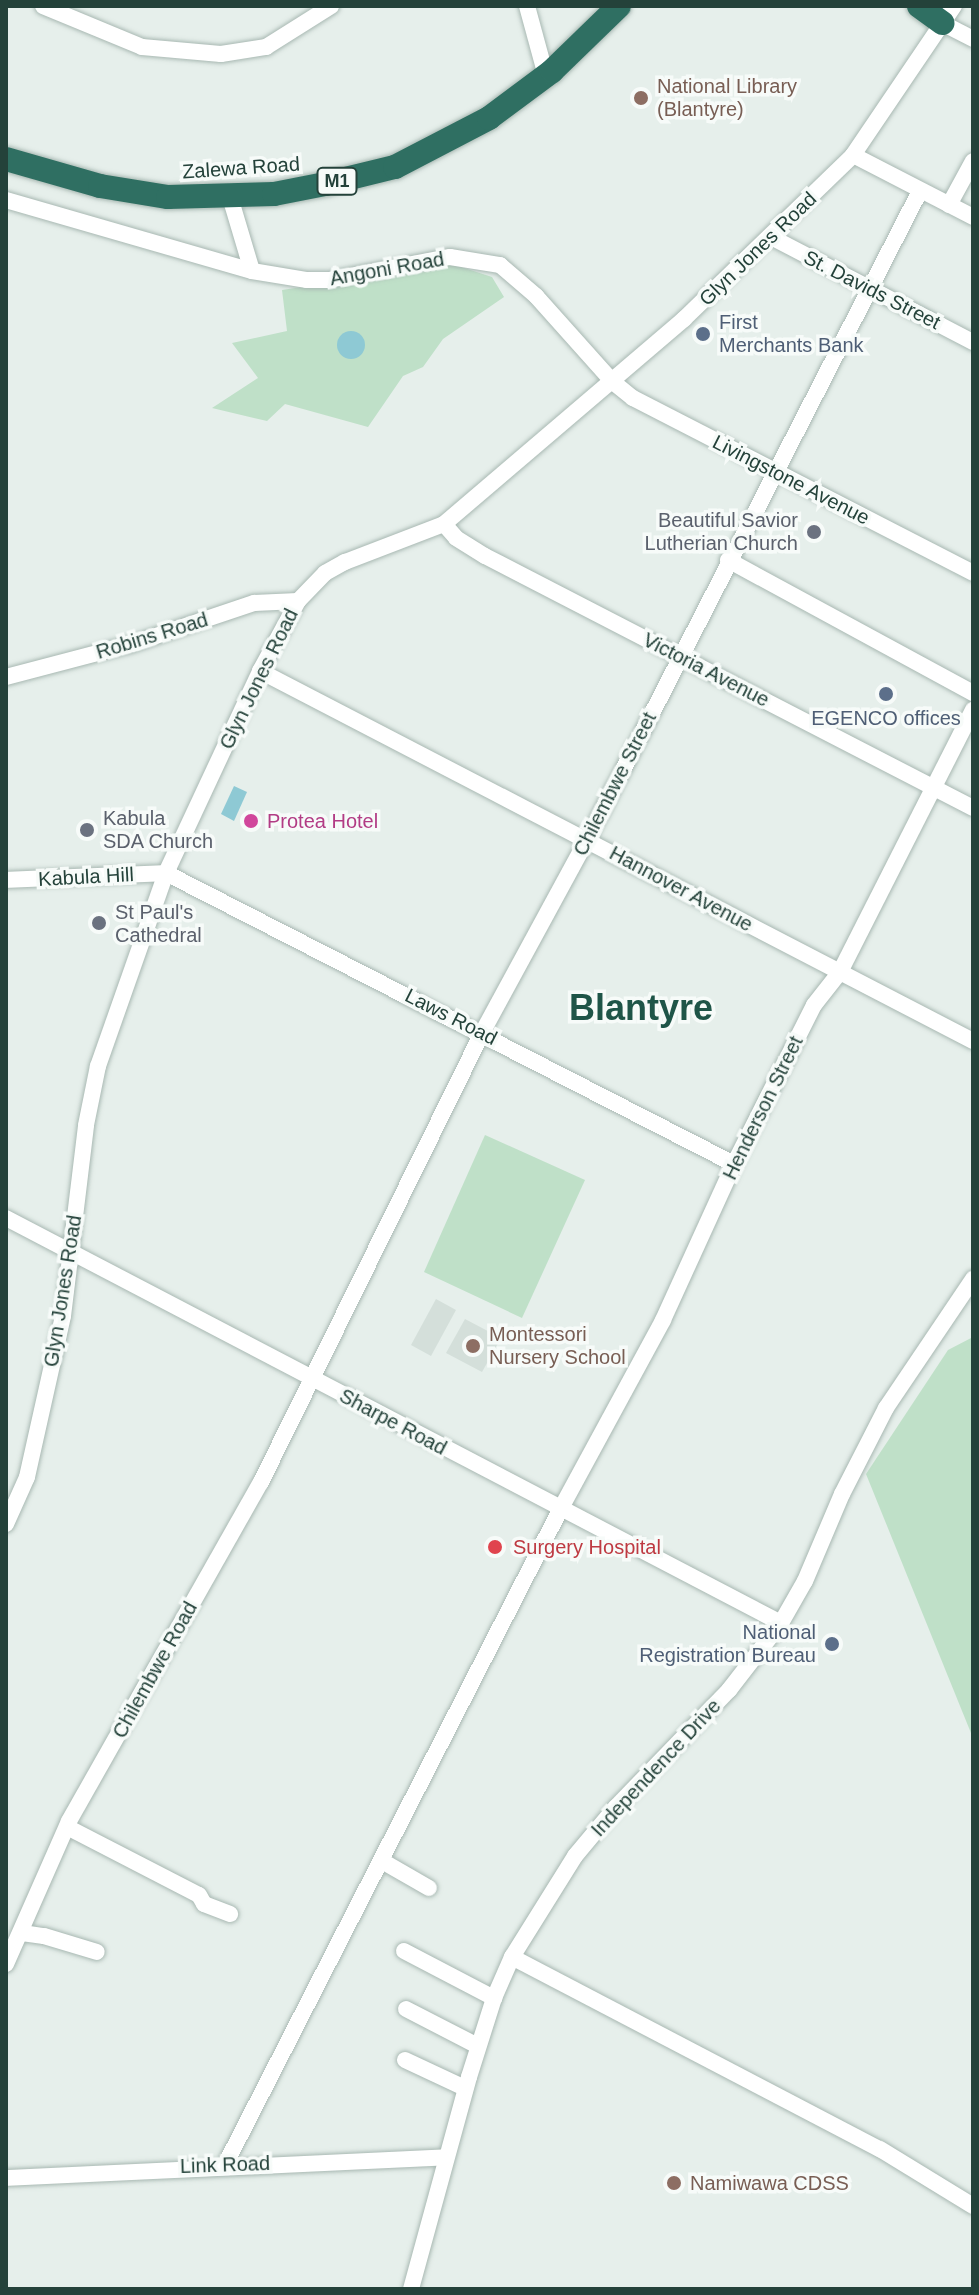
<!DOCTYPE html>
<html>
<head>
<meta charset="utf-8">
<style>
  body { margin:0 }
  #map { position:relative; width:979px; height:2295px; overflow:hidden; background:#e6efeb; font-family:Arial,sans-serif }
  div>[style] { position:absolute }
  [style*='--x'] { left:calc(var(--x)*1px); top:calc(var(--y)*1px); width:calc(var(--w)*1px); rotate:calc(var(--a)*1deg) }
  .built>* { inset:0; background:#d4dfda }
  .green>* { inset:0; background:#bfe0c8 }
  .water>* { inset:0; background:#8ec9d4 }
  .round { border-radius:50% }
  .roads { filter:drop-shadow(0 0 2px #a8b8b2) drop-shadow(0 0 2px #a8b8b2) }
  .minor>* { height:16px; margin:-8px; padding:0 8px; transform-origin:8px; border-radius:8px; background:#fff }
  .highway>* { height:24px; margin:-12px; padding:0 12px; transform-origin:12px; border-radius:12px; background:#2f6f62 }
  .dots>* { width:22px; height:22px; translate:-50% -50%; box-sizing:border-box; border:4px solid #f7fbf9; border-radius:50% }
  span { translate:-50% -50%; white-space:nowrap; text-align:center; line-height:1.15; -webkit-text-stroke:7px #f7fbf9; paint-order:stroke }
  .shield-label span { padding:2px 6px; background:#f7fbf9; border:2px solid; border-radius:6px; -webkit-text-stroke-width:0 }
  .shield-label { font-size:18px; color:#24423a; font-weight:700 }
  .education-label { font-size:20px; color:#785e54 }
  .left { translate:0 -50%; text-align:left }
  .street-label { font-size:20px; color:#24423a }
  .service-label { font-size:20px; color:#4e5e75 }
  .right { translate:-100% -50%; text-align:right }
  .worship-label { font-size:20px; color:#5b616d }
  .hotel-label { font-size:20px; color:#b23c85 }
  .health-label { font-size:20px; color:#be3a42 }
  .town-label { font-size:36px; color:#1f5548; font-weight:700 }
  .frame { position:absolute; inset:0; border:8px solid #24423a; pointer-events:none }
</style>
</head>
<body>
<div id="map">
  <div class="built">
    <i style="clip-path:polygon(436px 1299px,456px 1310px,431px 1356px,411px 1345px)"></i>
    <i style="clip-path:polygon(465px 1319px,501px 1338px,482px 1372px,446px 1353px)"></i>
  </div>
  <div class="green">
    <i style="clip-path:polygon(452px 264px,492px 277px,504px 297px,443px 339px,423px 367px,403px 376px,368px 427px,285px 404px,267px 421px,212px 408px,258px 378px,232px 343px,287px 331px,282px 290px)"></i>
    <i style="clip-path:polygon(485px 1135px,585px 1180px,522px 1318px,424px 1272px)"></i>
    <i style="clip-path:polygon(973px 1337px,973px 1738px,866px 1474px,948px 1350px)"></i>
  </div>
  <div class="water">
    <i class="round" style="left:337px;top:331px;width:28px;height:28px"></i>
    <i style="clip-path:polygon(234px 786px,247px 792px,234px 821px,221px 814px)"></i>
  </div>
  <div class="roads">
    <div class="minor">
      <i style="--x:43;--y:6;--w:107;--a:22.5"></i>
      <i style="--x:142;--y:47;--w:79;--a:5.1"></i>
      <i style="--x:221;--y:54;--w:46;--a:-8.8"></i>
      <i style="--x:266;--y:47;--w:77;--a:-32.2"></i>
      <i style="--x:527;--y:6;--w:73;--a:74.8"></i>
      <i style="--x:942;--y:23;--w:35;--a:27"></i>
      <i style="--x:853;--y:155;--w:135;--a:27.3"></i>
      <i style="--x:230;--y:197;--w:77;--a:73.4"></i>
      <i style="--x:6;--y:200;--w:256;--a:16.1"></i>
      <i style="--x:252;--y:271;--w:56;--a:9.3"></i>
      <i style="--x:307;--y:280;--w:22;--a:0"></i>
      <i style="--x:329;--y:280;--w:123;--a:-10.8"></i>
      <i style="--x:450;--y:257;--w:51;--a:9.1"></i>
      <i style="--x:500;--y:265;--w:48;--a:40.7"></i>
      <i style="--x:536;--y:296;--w:115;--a:48.2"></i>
      <i style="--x:613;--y:382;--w:26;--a:39"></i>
      <i style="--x:633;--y:398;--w:382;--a:27.2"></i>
      <i style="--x:949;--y:205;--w:50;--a:-61.4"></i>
      <i style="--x:771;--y:237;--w:228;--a:27.5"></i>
      <i style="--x:444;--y:524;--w:18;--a:49"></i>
      <i style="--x:456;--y:538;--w:34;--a:32"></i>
      <i style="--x:485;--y:556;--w:549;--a:27.31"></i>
      <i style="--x:728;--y:560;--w:279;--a:28.5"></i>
      <i style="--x:260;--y:671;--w:803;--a:27.43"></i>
      <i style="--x:6;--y:677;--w:130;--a:-14.7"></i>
      <i style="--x:132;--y:644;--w:129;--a:-18.6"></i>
      <i style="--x:254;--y:603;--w:44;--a:-2.6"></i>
      <i style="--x:6;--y:880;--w:160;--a:-2.5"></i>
      <i style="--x:166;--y:873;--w:638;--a:27.13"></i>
      <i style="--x:6;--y:1218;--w:874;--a:27.59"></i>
      <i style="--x:6;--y:1524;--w:51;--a:-65.9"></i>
      <i style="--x:27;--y:1477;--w:165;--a:-77.4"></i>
      <i style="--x:63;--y:1316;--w:192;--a:-83.1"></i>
      <i style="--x:86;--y:1125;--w:60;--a:-78.5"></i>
      <i style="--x:98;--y:1066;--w:205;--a:-70.6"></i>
      <i style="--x:166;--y:873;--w:223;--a:-65"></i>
      <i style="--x:260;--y:671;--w:80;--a:-61.5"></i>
      <i style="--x:298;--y:601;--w:39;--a:-46"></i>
      <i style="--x:325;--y:573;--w:23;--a:-29"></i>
      <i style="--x:345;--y:562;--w:106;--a:-21"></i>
      <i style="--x:444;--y:524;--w:316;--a:-40.5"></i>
      <i style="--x:684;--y:319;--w:235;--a:-44.1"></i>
      <i style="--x:853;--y:155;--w:180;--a:-55.9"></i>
      <i style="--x:67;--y:1827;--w:148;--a:27.3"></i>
      <i style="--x:199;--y:1895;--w:10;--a:61"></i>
      <i style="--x:204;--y:1904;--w:28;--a:21"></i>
      <i style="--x:382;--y:1861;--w:54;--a:29.9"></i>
      <i style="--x:22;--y:1933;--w:22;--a:8"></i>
      <i style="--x:44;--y:1936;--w:55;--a:16.8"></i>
      <i style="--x:404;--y:1951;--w:102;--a:27.6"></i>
      <i style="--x:512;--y:1957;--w:415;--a:27.6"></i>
      <i style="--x:880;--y:2149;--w:109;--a:31.5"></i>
      <i style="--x:6;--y:1964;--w:156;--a:-66.2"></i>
      <i style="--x:69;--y:1821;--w:390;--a:-60.5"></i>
      <i style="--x:261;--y:1482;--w:500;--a:-63.79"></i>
      <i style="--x:482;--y:1033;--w:220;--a:-61.5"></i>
      <i style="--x:587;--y:840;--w:729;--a:-62.84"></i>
      <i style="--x:406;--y:2009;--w:81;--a:27.2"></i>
      <i style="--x:405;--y:2060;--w:66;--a:25"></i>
      <i style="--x:225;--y:2165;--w:736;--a:-62.91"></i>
      <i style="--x:560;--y:1510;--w:216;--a:-61.5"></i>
      <i style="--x:663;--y:1320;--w:171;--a:-65.5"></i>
      <i style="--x:734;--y:1164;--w:178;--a:-63.3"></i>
      <i style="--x:814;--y:1005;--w:42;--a:-51.8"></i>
      <i style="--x:840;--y:972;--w:294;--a:-63.1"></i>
      <i style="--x:6;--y:2178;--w:439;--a:-2.7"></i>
      <i style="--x:411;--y:2289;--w:220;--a:-74.7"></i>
      <i style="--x:469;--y:2077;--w:83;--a:-72.4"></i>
      <i style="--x:494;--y:1998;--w:45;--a:-66.3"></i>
      <i style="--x:512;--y:1957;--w:119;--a:-58"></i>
      <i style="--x:575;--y:1856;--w:64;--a:-50.1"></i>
      <i style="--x:616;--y:1807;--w:163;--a:-46"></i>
      <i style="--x:729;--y:1690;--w:85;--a:-52.2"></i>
      <i style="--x:781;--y:1623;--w:48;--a:-60.3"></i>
      <i style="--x:805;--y:1581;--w:95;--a:-67"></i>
      <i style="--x:842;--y:1494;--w:97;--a:-62.9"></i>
      <i style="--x:886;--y:1408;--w:156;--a:-56"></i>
    </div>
    <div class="highway">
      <i style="--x:919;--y:6;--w:29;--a:36"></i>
      <i style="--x:6;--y:159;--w:98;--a:16"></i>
      <i style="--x:100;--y:186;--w:69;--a:9.2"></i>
      <i style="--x:168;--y:197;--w:106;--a:-1.6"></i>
      <i style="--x:274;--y:194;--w:52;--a:-11.1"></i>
      <i style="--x:325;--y:184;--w:72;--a:-13.7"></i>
      <i style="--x:395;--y:167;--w:106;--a:-27.5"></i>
      <i style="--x:489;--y:118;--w:79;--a:-36.7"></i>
      <i style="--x:552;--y:71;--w:93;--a:-44.1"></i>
    </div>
  </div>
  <div class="dots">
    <i style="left:641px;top:98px;background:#8d6e63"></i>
    <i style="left:703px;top:334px;background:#5c6f8a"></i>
    <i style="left:814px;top:532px;background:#6b7280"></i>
    <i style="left:886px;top:694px;background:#5c6f8a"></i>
    <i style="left:251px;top:821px;background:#d1479c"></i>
    <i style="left:87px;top:830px;background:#6b7280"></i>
    <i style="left:99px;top:923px;background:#6b7280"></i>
    <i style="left:473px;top:1346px;background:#8d6e63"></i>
    <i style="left:495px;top:1547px;background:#e0444e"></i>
    <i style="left:832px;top:1644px;background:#5c6f8a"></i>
    <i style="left:674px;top:2183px;background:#8d6e63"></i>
  </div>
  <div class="shield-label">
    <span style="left:337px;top:181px">M1</span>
  </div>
  <div class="education-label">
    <span class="left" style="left:657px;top:98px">National Library<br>(Blantyre)</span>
    <span class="left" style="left:489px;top:1346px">Montessori<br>Nursery School</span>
    <span class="left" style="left:690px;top:2183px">Namiwawa CDSS</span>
  </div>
  <div class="street-label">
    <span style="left:241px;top:168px;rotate:-4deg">Zalewa Road</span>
    <span style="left:758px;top:249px;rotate:-44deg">Glyn Jones Road</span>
    <span style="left:387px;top:269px;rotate:-10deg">Angoni Road</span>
    <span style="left:872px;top:290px;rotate:27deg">St. Davids Street</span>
    <span style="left:791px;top:480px;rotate:27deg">Livingstone Avenue</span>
    <span style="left:152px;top:636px;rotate:-17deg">Robins Road</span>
    <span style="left:706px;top:670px;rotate:27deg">Victoria Avenue</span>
    <span style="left:259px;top:679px;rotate:-64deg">Glyn Jones Road</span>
    <span style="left:615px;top:784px;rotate:-63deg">Chilembwe Street</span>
    <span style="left:86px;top:877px;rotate:-3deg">Kabula Hill</span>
    <span style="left:681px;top:889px;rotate:28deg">Hannover Avenue</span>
    <span style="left:451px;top:1017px;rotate:27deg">Laws Road</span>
    <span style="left:763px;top:1108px;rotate:-64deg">Henderson Street</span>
    <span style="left:63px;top:1291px;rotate:-81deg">Glyn Jones Road</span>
    <span style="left:393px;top:1422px;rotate:28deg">Sharpe Road</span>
    <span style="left:155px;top:1670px;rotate:-61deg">Chilembwe Road</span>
    <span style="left:656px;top:1768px;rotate:-47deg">Independence Drive</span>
    <span style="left:225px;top:2165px;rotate:-2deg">Link Road</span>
  </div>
  <div class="service-label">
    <span class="left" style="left:719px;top:334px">First<br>Merchants Bank</span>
    <span style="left:886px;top:718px">EGENCO offices</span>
    <span class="right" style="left:816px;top:1644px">National<br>Registration Bureau</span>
  </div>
  <div class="worship-label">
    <span class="right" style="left:798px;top:532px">Beautiful Savior<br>Lutherian Church</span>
    <span class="left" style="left:103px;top:830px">Kabula<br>SDA Church</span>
    <span class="left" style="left:115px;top:924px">St Paul's<br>Cathedral</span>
  </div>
  <div class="hotel-label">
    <span class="left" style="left:267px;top:821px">Protea Hotel</span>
  </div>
  <div class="health-label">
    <span class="left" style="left:513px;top:1547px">Surgery Hospital</span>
  </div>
  <div class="town-label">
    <span style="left:641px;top:1008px">Blantyre</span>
  </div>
  <div class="frame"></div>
</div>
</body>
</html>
